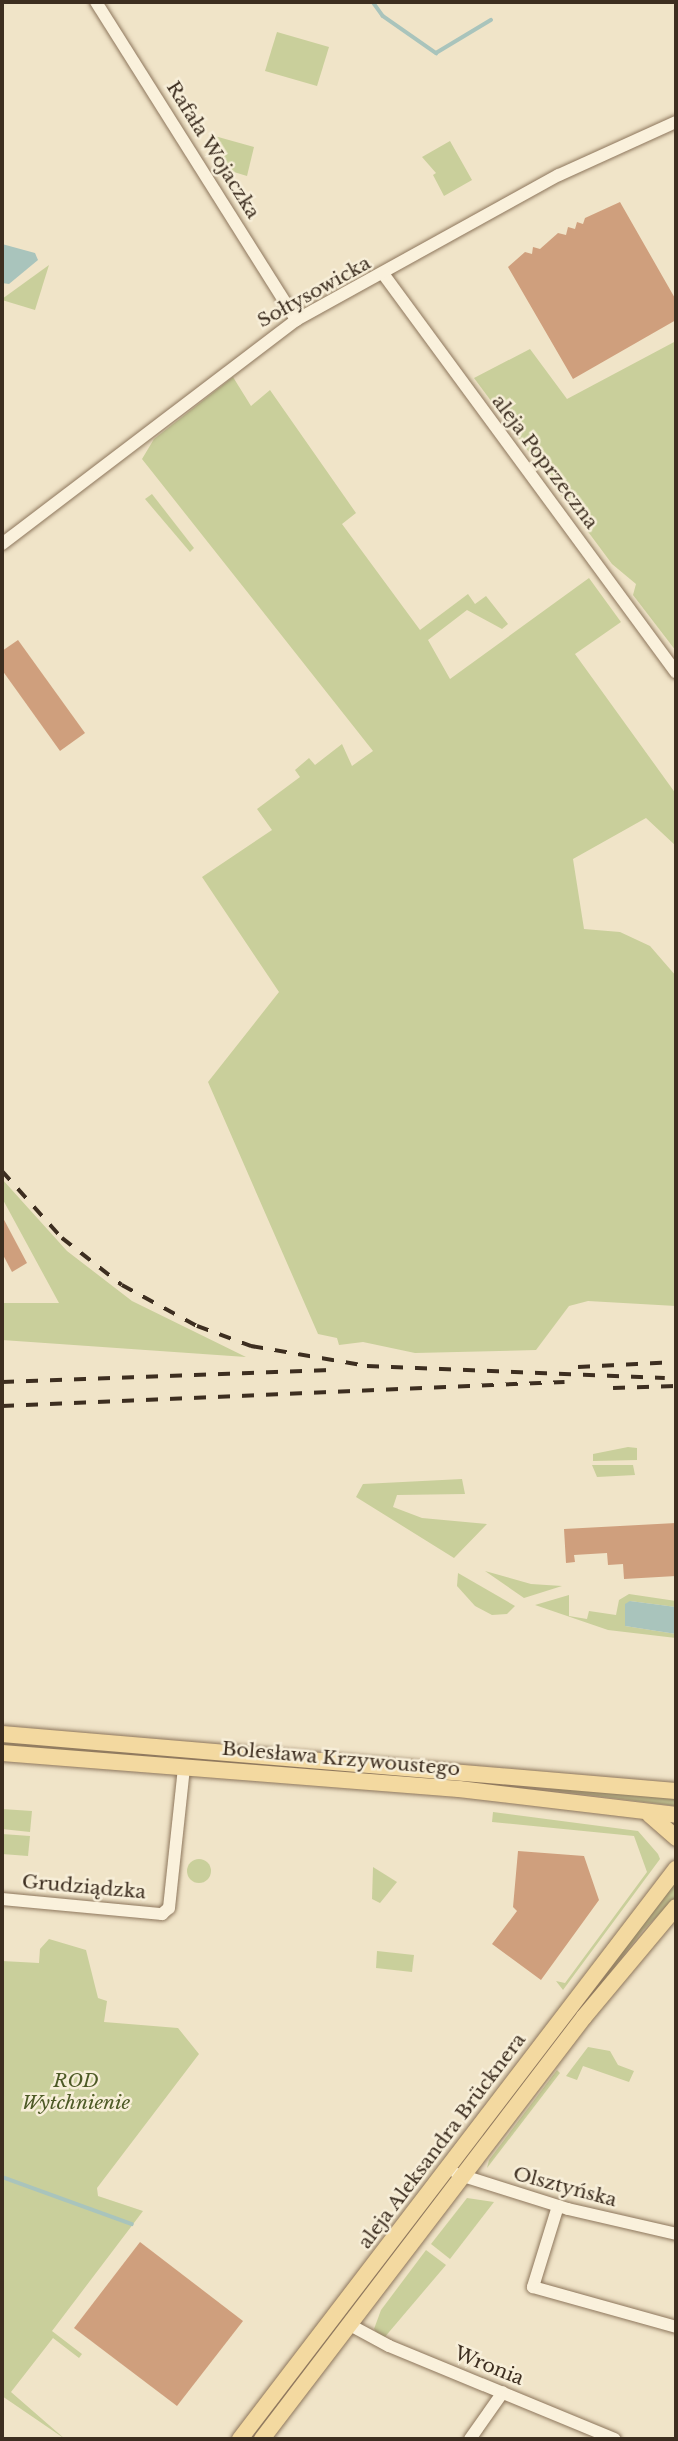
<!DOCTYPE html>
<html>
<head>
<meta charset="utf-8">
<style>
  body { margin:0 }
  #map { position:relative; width:678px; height:2441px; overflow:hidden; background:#f0e4c8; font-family:"Libre Baskerville",serif }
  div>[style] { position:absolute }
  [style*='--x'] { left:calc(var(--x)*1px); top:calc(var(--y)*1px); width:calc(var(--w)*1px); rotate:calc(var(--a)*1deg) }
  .green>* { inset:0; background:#c9cf9b }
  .round { border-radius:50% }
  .water>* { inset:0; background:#a9c4bc }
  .stream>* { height:3.5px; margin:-1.75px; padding:0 1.75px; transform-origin:1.75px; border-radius:1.75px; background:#a9c4bc }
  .building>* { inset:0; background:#cf9f7d }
  .roads { filter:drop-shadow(0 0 2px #8d765c) drop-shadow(0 0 2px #8d765c) }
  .minor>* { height:12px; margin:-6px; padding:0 6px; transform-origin:6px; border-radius:6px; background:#faf1dc }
  .major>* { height:16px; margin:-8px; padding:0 8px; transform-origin:8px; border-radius:8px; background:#f3d9a0 }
  .rail>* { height:3.5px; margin-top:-1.75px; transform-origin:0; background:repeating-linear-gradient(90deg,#3d2e20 0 12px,transparent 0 24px) }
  span { translate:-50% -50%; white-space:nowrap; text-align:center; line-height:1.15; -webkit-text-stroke:5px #f7eed8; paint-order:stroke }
  .street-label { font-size:19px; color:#3d2e20 }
  .park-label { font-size:19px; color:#4d5a26; font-style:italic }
  .frame { position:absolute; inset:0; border:4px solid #3d2e20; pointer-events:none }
</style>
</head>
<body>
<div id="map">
  <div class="green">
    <i style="clip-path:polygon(277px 32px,329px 47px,317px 86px,265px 71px)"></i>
    <i style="clip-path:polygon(211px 135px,254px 147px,247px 176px,224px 169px,208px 144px)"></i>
    <i style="clip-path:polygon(450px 141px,472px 180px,444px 196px,433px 175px,436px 173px,422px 157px)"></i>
    <i style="clip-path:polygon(49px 265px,35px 310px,2px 300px,2px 299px)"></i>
    <i style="clip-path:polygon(676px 341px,676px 651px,633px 595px,636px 584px,612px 564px,474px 378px,530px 349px,567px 399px)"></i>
    <i style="clip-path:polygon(233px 377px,251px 406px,270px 390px,356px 513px,342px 524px,420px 630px,468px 594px,475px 604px,486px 596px,508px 624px,502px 629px,467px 610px,428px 640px,450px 679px,589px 578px,621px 622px,575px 654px,676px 794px,676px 846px,646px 818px,573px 859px,584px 929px,620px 932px,650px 946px,676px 976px,676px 1306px,588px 1301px,569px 1306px,536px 1350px,415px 1353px,363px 1342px,339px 1345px,337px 1338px,318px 1334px,208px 1082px,279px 992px,202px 877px,272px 830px,257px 809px,300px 777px,295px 770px,309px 758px,315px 765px,342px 744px,352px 766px,373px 751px,142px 459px,154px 439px)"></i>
    <i style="clip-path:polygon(152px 494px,194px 548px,190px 552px,145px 499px)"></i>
    <i style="clip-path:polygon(2px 1179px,67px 1251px,132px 1301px,246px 1357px,2px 1340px,2px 1303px,59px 1303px,2px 1198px)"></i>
    <i style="clip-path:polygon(628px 1447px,637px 1448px,637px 1460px,593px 1461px,593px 1454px)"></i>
    <i style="clip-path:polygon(592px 1465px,633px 1465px,635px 1475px,597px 1477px)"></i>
    <i style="clip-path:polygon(462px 1479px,465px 1494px,397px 1495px,393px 1507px,422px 1518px,487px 1524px,454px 1558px,356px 1497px,363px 1484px)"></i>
    <i style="clip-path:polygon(485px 1571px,531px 1584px,562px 1586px,524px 1598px)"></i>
    <i style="clip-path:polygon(458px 1573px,515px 1606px,507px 1614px,492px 1615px,475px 1606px,457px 1586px)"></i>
    <i style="clip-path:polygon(629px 1594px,676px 1601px,676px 1607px,630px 1601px,625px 1626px,676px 1634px,676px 1638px,608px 1630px,535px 1605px,569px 1595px,569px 1616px,587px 1619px,589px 1611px,616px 1615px,619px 1600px)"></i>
    <i style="clip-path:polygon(2px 1742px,508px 1784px,2px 1748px)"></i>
    <i style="clip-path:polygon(549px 1787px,676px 1797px,676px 1806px,550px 1790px)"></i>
    <i style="clip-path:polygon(2px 1809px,32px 1811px,30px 1832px,2px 1829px)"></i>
    <i style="clip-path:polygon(493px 1812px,638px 1831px,658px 1854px,660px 1859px,563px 1990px,556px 1981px,565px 1983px,647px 1872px,634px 1836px,492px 1822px)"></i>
    <i style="clip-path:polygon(2px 1834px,30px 1836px,28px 1856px,2px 1854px)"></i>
    <i class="round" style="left:187px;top:1859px;width:24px;height:24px"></i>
    <i style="clip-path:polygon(373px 1867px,397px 1882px,380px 1903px,372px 1899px)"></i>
    <i style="clip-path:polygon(676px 1879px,676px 1898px,643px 1930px,563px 2033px)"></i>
    <i style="clip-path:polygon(49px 1939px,86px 1950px,98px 1998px,107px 2001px,104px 2022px,178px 2028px,199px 2054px,97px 2188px,98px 2196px,143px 2211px,52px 2331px,82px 2354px,79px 2358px,53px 2338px,11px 2392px,65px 2439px,2px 2396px,2px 1961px,39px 1963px,40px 1949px)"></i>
    <i style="clip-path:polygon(377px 1951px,414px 1955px,412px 1972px,376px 1968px)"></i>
    <i style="clip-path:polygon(588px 2047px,610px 2051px,618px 2065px,634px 2071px,629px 2082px,583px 2066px,577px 2080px,566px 2076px)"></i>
    <i style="clip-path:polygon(557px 2070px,560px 2073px,487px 2168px,489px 2160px)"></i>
    <i style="clip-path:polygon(467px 2198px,494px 2202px,450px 2259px,431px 2244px)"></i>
    <i style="clip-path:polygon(426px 2250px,446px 2265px,384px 2338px,380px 2336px,374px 2329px,381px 2310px)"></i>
  </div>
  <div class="water">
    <i style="clip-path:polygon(2px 244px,35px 253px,38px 260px,9px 284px,2px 283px)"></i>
    <i style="clip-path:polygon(630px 1601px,676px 1607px,676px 1634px,625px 1626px,625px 1604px)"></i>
  </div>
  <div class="stream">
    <i style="--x:373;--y:2;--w:17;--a:54"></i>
    <i style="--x:383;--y:16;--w:65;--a:34.9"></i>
    <i style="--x:436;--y:53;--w:64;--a:-31"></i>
    <i style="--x:2;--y:2177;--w:138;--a:19.9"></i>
  </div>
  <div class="building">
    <i style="clip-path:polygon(620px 202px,676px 300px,676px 320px,573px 379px,508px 267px,525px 252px,532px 254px,533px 247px,540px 249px,558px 233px,566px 235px,568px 227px,575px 229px,577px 222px,583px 224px,585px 218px)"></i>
    <i style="clip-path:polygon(18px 640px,85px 733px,60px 751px,2px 670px,2px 651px)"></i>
    <i style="clip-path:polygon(2px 1216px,27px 1263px,12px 1272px,2px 1253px)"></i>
    <i style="clip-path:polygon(676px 1523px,676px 1576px,624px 1579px,623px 1564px,608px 1565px,607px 1553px,574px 1555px,575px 1562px,566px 1563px,564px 1529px)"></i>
    <i style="clip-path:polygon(518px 1851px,584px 1856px,599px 1900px,541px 1980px,492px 1944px,517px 1911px,513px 1907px)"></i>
    <i style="clip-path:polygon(140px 2242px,243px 2321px,177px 2406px,74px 2328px)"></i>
  </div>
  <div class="roads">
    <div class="minor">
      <i style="--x:96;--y:2;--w:376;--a:57.8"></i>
      <i style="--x:384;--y:275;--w:493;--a:53.7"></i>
      <i style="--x:2;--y:544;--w:370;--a:-37.3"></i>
      <i style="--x:296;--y:320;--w:300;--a:-28.9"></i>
      <i style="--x:559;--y:175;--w:128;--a:-24.4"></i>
      <i style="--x:2;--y:1899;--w:161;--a:5.4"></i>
      <i style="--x:162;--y:1914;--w:9;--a:-41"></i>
      <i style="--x:169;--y:1908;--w:141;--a:-83.9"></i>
      <i style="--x:457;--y:2174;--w:116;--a:17.5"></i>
      <i style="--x:568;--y:2209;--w:111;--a:13"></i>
      <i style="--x:558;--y:2206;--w:85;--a:107.2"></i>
      <i style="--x:533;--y:2287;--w:148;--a:15.6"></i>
      <i style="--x:350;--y:2325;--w:44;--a:28.3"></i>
      <i style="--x:389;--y:2346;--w:244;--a:22.4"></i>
      <i style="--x:470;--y:2439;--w:57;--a:-54.9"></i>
    </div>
    <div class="major">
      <i style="--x:2;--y:1734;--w:676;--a:4.83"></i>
      <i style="--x:2;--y:1753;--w:458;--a:4.5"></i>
      <i style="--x:459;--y:1789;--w:219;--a:6.8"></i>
      <i style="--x:650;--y:1815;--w:35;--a:41"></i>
      <i style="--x:240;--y:2439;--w:718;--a:-52.59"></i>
      <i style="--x:262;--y:2439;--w:531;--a:-52.66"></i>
      <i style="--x:584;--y:2017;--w:143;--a:-50.1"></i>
    </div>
  </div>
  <div class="rail">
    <i style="--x:2;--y:1171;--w:90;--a:48.2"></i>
    <i style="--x:62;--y:1238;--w:76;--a:38.1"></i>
    <i style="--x:122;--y:1285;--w:85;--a:28.7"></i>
    <i style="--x:197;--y:1326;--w:58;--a:20.3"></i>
    <i style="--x:251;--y:1346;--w:118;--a:9.8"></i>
    <i style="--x:367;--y:1366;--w:298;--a:2.3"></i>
    <i style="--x:578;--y:1367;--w:98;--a:-2.9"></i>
    <i style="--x:2;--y:1382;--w:329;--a:-2.1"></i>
    <i style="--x:613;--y:1388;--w:63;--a:-1.8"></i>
    <i style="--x:2;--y:1406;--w:563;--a:-2.45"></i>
  </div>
  <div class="street-label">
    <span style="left:213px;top:150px;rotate:58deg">Rafała Wojaczka</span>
    <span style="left:314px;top:292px;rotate:-29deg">Sołtysowicka</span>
    <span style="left:545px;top:462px;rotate:53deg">aleja Poprzeczna</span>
    <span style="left:341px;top:1759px;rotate:5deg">Bolesława Krzywoustego</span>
    <span style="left:84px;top:1887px;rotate:5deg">Grudziądzka</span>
    <span style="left:442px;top:2141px;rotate:-53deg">aleja Aleksandra Brücknera</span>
    <span style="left:565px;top:2187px;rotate:15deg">Olsztyńska</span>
    <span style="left:489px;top:2366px;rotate:22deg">Wronia</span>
  </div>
  <div class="park-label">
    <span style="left:76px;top:2092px">ROD<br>Wytchnienie</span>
  </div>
  <div class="frame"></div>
</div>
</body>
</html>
